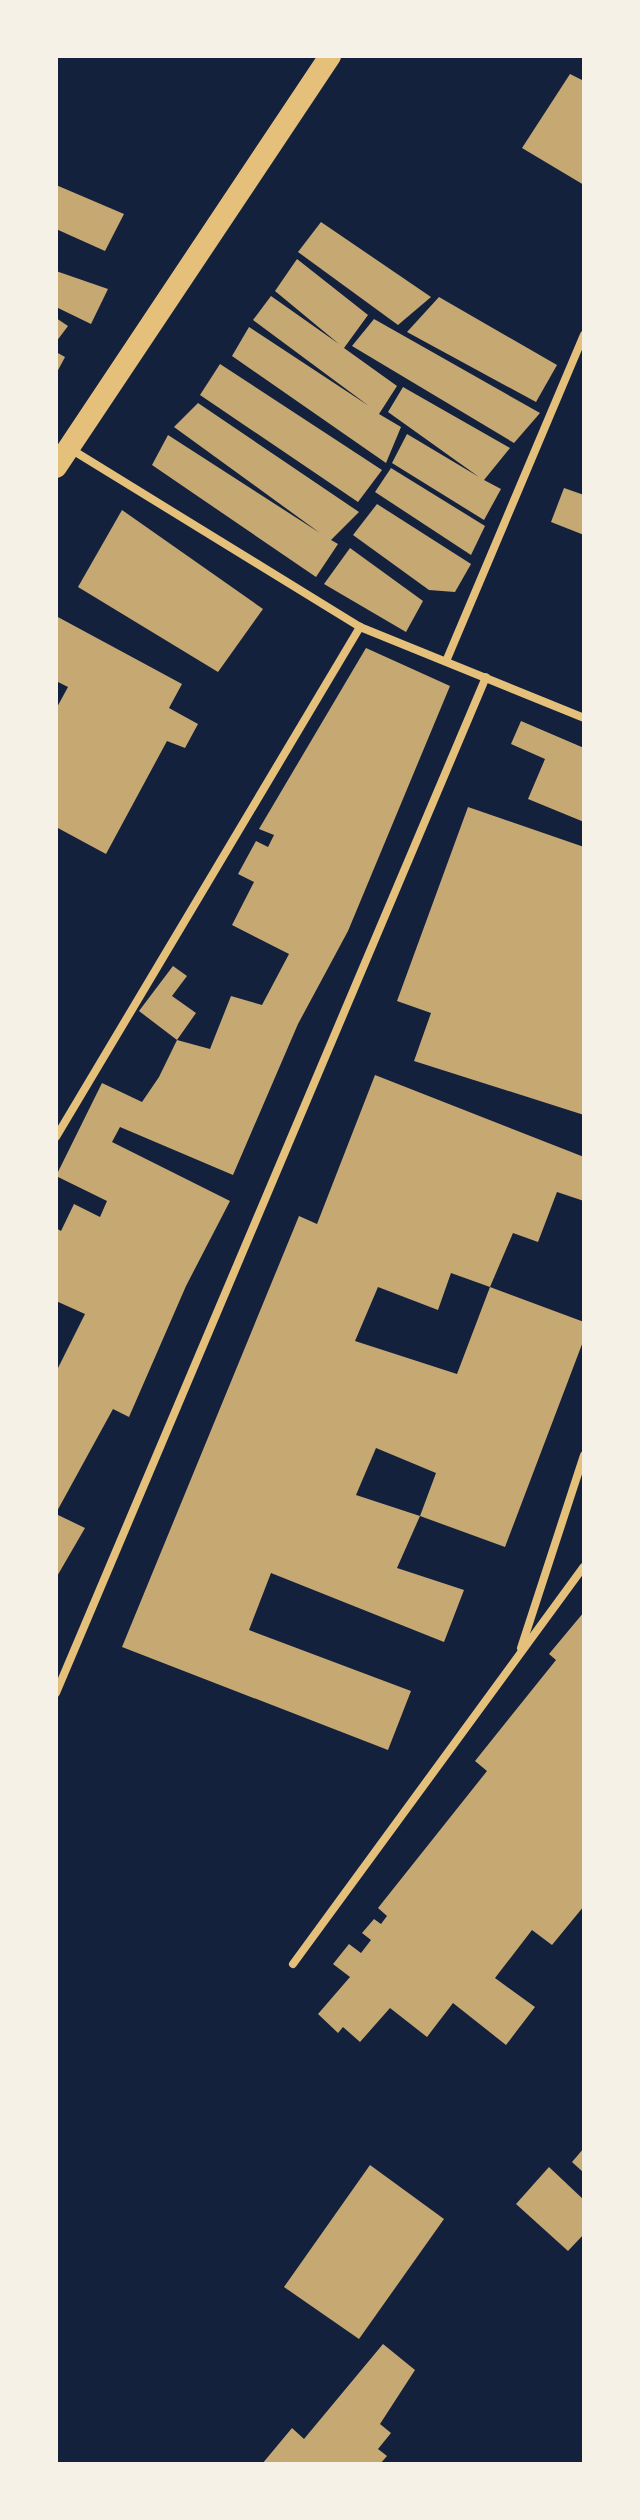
<!DOCTYPE html>
<html>
<head>
<meta charset="utf-8">
<style>
  body { margin:0 }
  #map { position:relative; width:640px; height:2520px; overflow:hidden; background:#14213d; font-family:"PT Serif",serif }
  div>[style] { position:absolute }
  [style*='--x'] { left:calc(var(--x)*1px); top:calc(var(--y)*1px); width:calc(var(--w)*1px); rotate:calc(var(--a)*1deg) }
  .building>* { inset:0; background:#c6a872 }
  .minor>* { height:8px; margin:-4px; padding:0 4px; transform-origin:4px; border-radius:4px; background:#e5c07b }
  .trunk>* { height:22px; margin:-11px; padding:0 11px; transform-origin:11px; border-radius:11px; background:#e5c07b }
  span { translate:-50% -50%; white-space:nowrap; text-align:center; line-height:1.15; -webkit-text-stroke:8px #f6f1e7; paint-order:stroke }
  .frame { position:absolute; inset:0; border:58px solid #f6f1e7; pointer-events:none }
</style>
</head>
<body>
<div id="map">
  <div class="building">
    <i style="clip-path:polygon(570px 74px,584px 81px,584px 185px,522px 148px)"></i>
    <i style="clip-path:polygon(56px 185px,124px 214px,105px 251px,56px 229px)"></i>
    <i style="clip-path:polygon(321px 222px,431px 297px,398px 325px,298px 252px)"></i>
    <i style="clip-path:polygon(297px 259px,368px 315px,344px 348px,397px 386px,379px 414px,401px 427px,386px 463px,232px 356px,249px 327px,369px 406px,253px 320px,271px 296px,339px 344px,275px 291px)"></i>
    <i style="clip-path:polygon(56px 271px,108px 289px,91px 324px,56px 307px)"></i>
    <i style="clip-path:polygon(439px 297px,557px 365px,536px 402px,407px 332px)"></i>
    <i style="clip-path:polygon(56px 318px,68px 326px,56px 342px)"></i>
    <i style="clip-path:polygon(374px 319px,540px 413px,514px 443px,352px 346px)"></i>
    <i style="clip-path:polygon(56px 352px,65px 357px,56px 374px)"></i>
    <i style="clip-path:polygon(220px 364px,382px 470px,358px 502px,200px 395px)"></i>
    <i style="clip-path:polygon(403px 387px,510px 448px,484px 480px,501px 489px,484px 520px,392px 463px,407px 434px,479px 477px,388px 412px)"></i>
    <i style="clip-path:polygon(198px 403px,359px 512px,331px 540px,338px 544px,316px 577px,152px 465px,168px 435px,320px 533px,174px 427px)"></i>
    <i style="clip-path:polygon(391px 468px,485px 526px,471px 555px,375px 492px)"></i>
    <i style="clip-path:polygon(564px 488px,584px 495px,584px 535px,551px 522px)"></i>
    <i style="clip-path:polygon(377px 504px,471px 564px,455px 592px,429px 590px,353px 535px)"></i>
    <i style="clip-path:polygon(122px 510px,263px 609px,218px 672px,78px 587px)"></i>
    <i style="clip-path:polygon(350px 548px,423px 601px,406px 632px,324px 584px)"></i>
    <i style="clip-path:polygon(56px 616px,182px 684px,169px 708px,198px 724px,185px 748px,167px 741px,106px 854px,56px 827px,56px 709px,68px 687px,56px 681px)"></i>
    <i style="clip-path:polygon(366px 648px,450px 686px,348px 931px,298px 1024px,233px 1175px,120px 1127px,112px 1142px,230px 1201px,186px 1286px,129px 1417px,113px 1409px,56px 1513px,56px 1372px,85px 1314px,56px 1301px,56px 1228px,61px 1231px,74px 1204px,100px 1217px,107px 1201px,56px 1176px,102px 1083px,142px 1102px,159px 1077px,177px 1040px,139px 1011px,173px 966px,187px 976px,172px 996px,196px 1013px,177px 1040px,210px 1049px,231px 996px,262px 1005px,289px 954px,232px 925px,254px 882px,238px 874px,256px 841px,268px 847px,274px 835px,259px 829px)"></i>
    <i style="clip-path:polygon(521px 721px,584px 748px,584px 822px,528px 799px,545px 759px,511px 744px)"></i>
    <i style="clip-path:polygon(468px 807px,584px 847px,584px 1115px,414px 1061px,431px 1013px,397px 1001px)"></i>
    <i style="clip-path:polygon(evenodd,375px 1075px,584px 1157px,584px 1201px,557px 1192px,538px 1242px,513px 1233px,490px 1287px,584px 1322px,584px 1339px,505px 1547px,420px 1516px,436px 1473px,376px 1448px,356px 1495px,420px 1516px,397px 1568px,464px 1590px,444px 1642px,271px 1573px,249px 1630px,411px 1691px,388px 1750px,122px 1647px,299px 1216px,317px 1224px,375px 1075px,451px 1273px,490px 1287px,457px 1374px,355px 1341px,378px 1287px,438px 1310px,451px 1273px)"></i>
    <i style="clip-path:polygon(56px 1514px,85px 1528px,56px 1578px)"></i>
    <i style="clip-path:polygon(584px 1612px,584px 1906px,552px 1945px,532px 1930px,495px 1978px,535px 2007px,506px 2045px,453px 2003px,427px 2037px,390px 2008px,360px 2042px,343px 2027px,338px 2033px,318px 2014px,350px 1977px,333px 1964px,349px 1944px,361px 1953px,371px 1940px,362px 1933px,374px 1919px,381px 1924px,387px 1916px,378px 1908px,487px 1771px,475px 1761px,556px 1660px,549px 1654px)"></i>
    <i style="clip-path:polygon(584px 2148px,584px 2173px,572px 2162px)"></i>
    <i style="clip-path:polygon(370px 2165px,444px 2219px,359px 2339px,284px 2287px)"></i>
    <i style="clip-path:polygon(549px 2167px,584px 2200px,584px 2234px,568px 2251px,516px 2204px)"></i>
    <i style="clip-path:polygon(383px 2344px,415px 2370px,380px 2424px,391px 2433px,378px 2449px,387px 2456px,380px 2464px,262px 2464px,292px 2428px,304px 2439px)"></i>
  </div>
  <div class="minor">
    <i style="--x:69;--y:448;--w:342;--a:31.6"></i>
    <i style="--x:360;--y:627;--w:242;--a:22.1"></i>
    <i style="--x:447;--y:659;--w:352;--a:-67.1"></i>
    <i style="--x:56;--y:1137;--w:594;--a:-59.2"></i>
    <i style="--x:521;--y:1648;--w:203;--a:-71.9"></i>
    <i style="--x:56;--y:1693;--w:1103;--a:-67.06"></i>
    <i style="--x:293;--y:1964;--w:492;--a:-53.8"></i>
  </div>
  <div class="trunk">
    <i style="--x:56;--y:467;--w:494;--a:-56.3"></i>
  </div>
  <div class="frame"></div>
</div>
</body>
</html>
